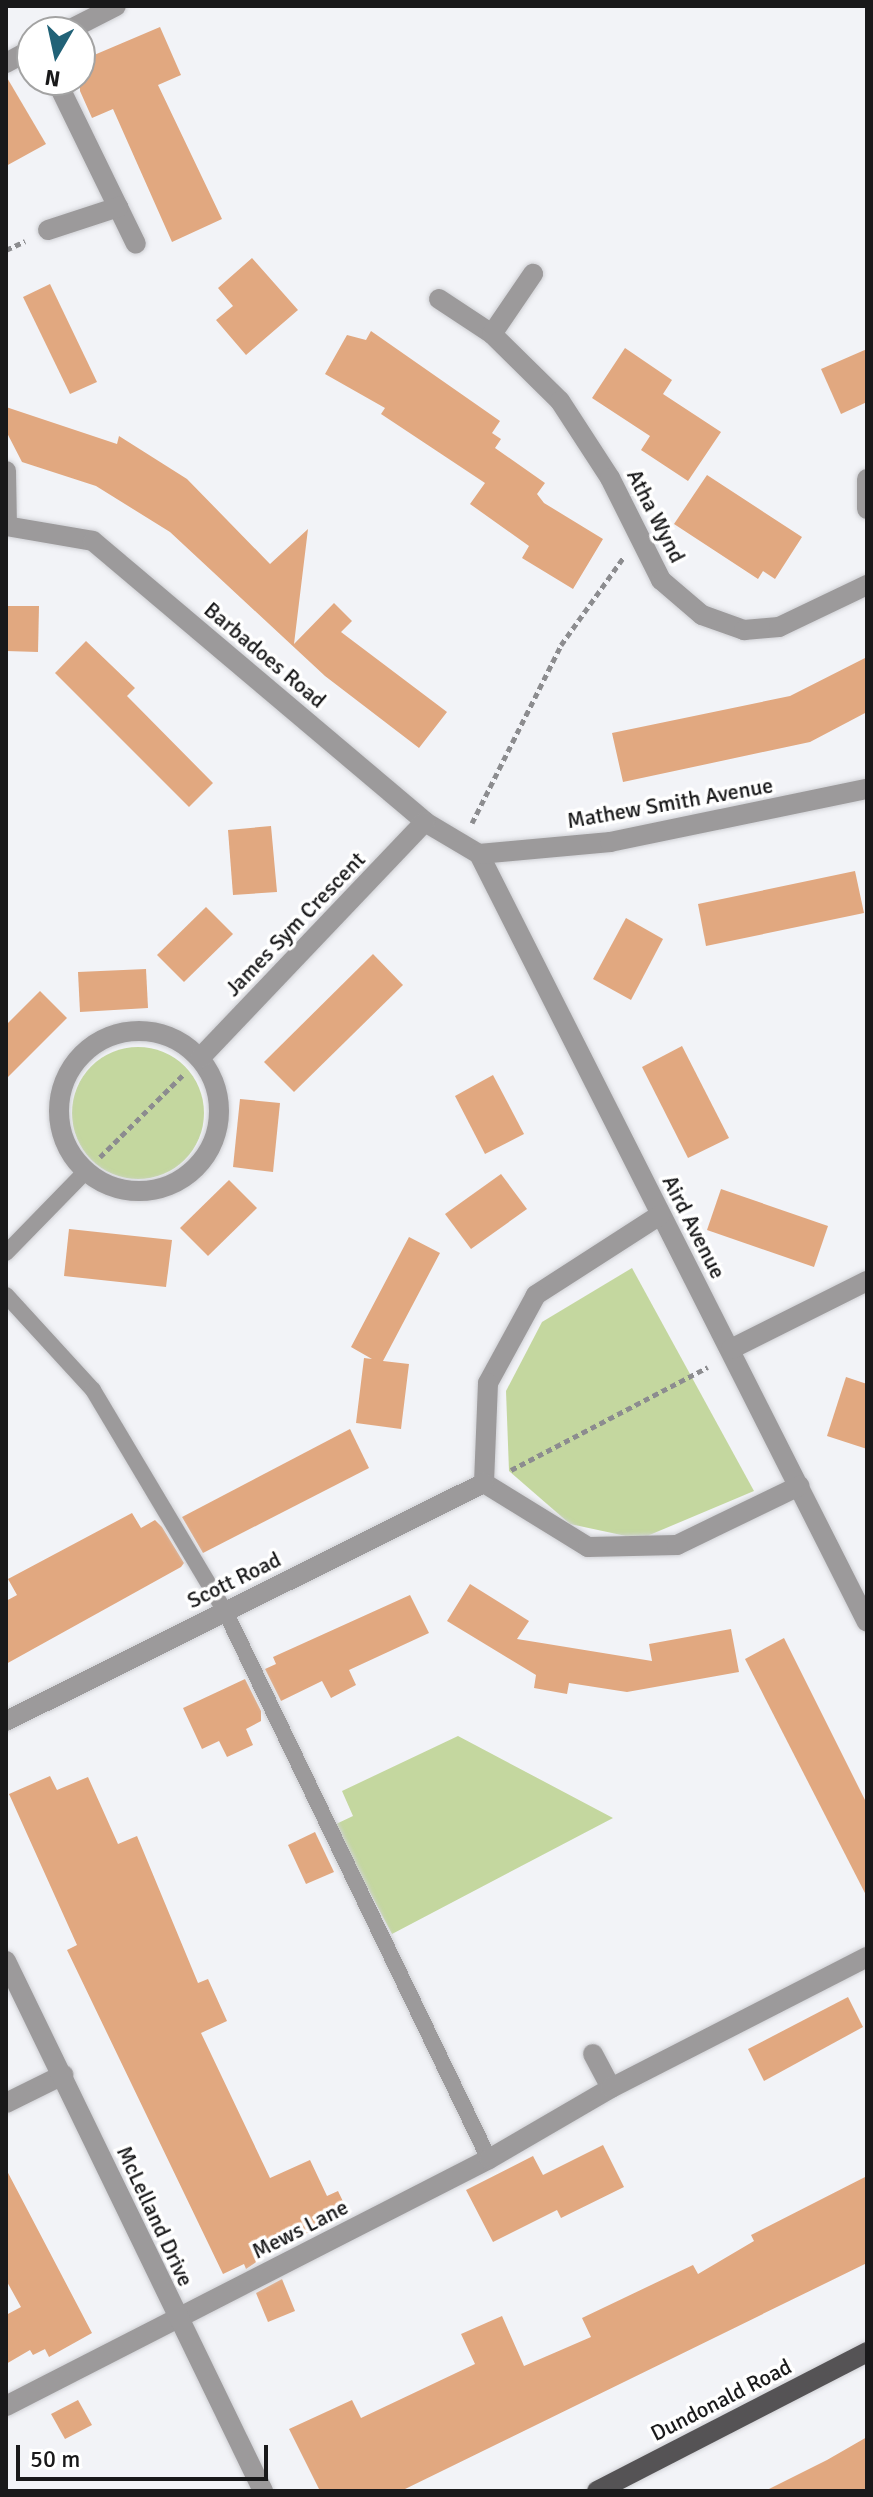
<!DOCTYPE html>
<html>
<head>
<meta charset="utf-8">
<style>
  body { margin:0 }
  #map { position:relative; width:873px; height:2497px; overflow:hidden; background:#f2f3f7; font-family:Signika,sans-serif }
  div>[style] { position:absolute }
  [style*='--x'] { left:calc(var(--x)*1px); top:calc(var(--y)*1px); width:calc(var(--w)*1px); rotate:calc(var(--a)*1deg) }
  .green>* { inset:0; background:#c4d79f }
  .round { border-radius:50% }
  .building>* { inset:0; background:#e1a880 }
  .path>* { height:5px; margin-top:-2.5px; transform-origin:0; background:repeating-linear-gradient(90deg,#8c8c8f 0 6px,transparent 0 10px) }
  .roads { filter:drop-shadow(0 0 2px #cfd0d4) drop-shadow(0 0 2px #cfd0d4) }
  .service>* { height:16px; margin:-8px; padding:0 8px; transform-origin:8px; border-radius:8px; background:#9c9a9b }
  .minor>* { height:20px; margin:-10px; padding:0 10px; transform-origin:10px; border-radius:10px; background:#9c9a9b }
  .minor>.ring { margin:-10px; padding:0; box-sizing:content-box; background:none; border:20px solid #9c9a9b; border-radius:50% }
  .tertiary>* { height:20px; margin:-10px; padding:0 10px; transform-origin:10px; border-radius:10px; background:#9c9a9b }
  .primary>* { height:20px; margin:-10px; padding:0 10px; transform-origin:10px; border-radius:10px; background:#555355 }
  span { translate:-50% -50%; white-space:nowrap; text-align:center; line-height:1.15; -webkit-text-stroke:7px #fff; paint-order:stroke }
  .street-label { font-size:22px; color:#19191a }
  .frame { position:absolute; inset:0; border:8px solid #19191a; pointer-events:none }
  .north { position:absolute; left:16px; top:16px; width:80px; height:80px; box-sizing:border-box; background:#fff; border:2px solid #a3a3a3; border-radius:50%; rotate:189deg; font-size:22px; font-weight:700; line-height:32px; text-align:center; color:#19191a }
  .north::after { content:''; display:block; margin:auto; width:28px; height:36px; background:#216277; clip-path:polygon(50% 0,100% 100%,50% 72%,0 100%) }
  .scale { position:absolute; left:16px; top:2445px; width:252px; height:36px; box-sizing:border-box; border:4px solid #19191a; border-top:0; padding-left:10px; font-size:24px; line-height:28px; white-space:nowrap; color:#19191a; -webkit-text-stroke:6px #fff; paint-order:stroke }
</style>
</head>
<body>
<div id="map">
  <div class="green">
    <i class="round" style="left:72px;top:1047px;width:132px;height:132px"></i>
    <i style="clip-path:polygon(632px 1268px,754px 1491px,640px 1539px,570px 1524px,509px 1471px,506px 1391px,542px 1322px)"></i>
    <i style="clip-path:polygon(458px 1736px,613px 1818px,392px 1934px,334px 1825px,353px 1816px,342px 1791px)"></i>
  </div>
  <div class="building">
    <i style="clip-path:polygon(160px 27px,181px 75px,158px 85px,222px 219px,172px 242px,113px 109px,92px 118px,80px 91px,80px 61px)"></i>
    <i style="clip-path:polygon(6px 76px,46px 144px,6px 166px)"></i>
    <i style="clip-path:polygon(252px 258px,298px 310px,246px 355px,216px 320px,233px 306px,218px 288px)"></i>
    <i style="clip-path:polygon(50px 284px,97px 382px,70px 394px,23px 297px)"></i>
    <i style="clip-path:polygon(371px 331px,500px 421px,492px 433px,501px 439px,495px 448px,545px 483px,537px 494px,544px 503px,603px 539px,573px 589px,522px 558px,529px 546px,470px 504px,485px 483px,381px 414px,385px 408px,325px 374px,347px 335px,366px 340px)"></i>
    <i style="clip-path:polygon(625px 348px,672px 380px,663px 394px,721px 432px,688px 481px,641px 450px,650px 436px,592px 398px)"></i>
    <i style="clip-path:polygon(867px 349px,867px 402px,841px 414px,821px 369px)"></i>
    <i style="clip-path:polygon(6px 407px,117px 444px,119px 436px,187px 479px,270px 564px,308px 529px,294px 644px,334px 603px,352px 621px,341px 632px,447px 712px,419px 748px,325px 676px,170px 532px,96px 486px,22px 462px,6px 431px)"></i>
    <i style="clip-path:polygon(707px 475px,802px 537px,775px 579px,763px 571px,758px 579px,674px 524px)"></i>
    <i style="clip-path:polygon(6px 606px,39px 606px,38px 652px,6px 651px)"></i>
    <i style="clip-path:polygon(86px 641px,135px 688px,127px 696px,213px 783px,189px 807px,55px 673px)"></i>
    <i style="clip-path:polygon(867px 657px,867px 712px,810px 742px,623px 782px,612px 733px,790px 696px)"></i>
    <i style="clip-path:polygon(271px 826px,277px 892px,233px 895px,228px 830px)"></i>
    <i style="clip-path:polygon(855px 871px,864px 913px,706px 946px,698px 904px)"></i>
    <i style="clip-path:polygon(206px 907px,233px 934px,184px 982px,157px 955px)"></i>
    <i style="clip-path:polygon(626px 918px,663px 939px,631px 1000px,593px 979px)"></i>
    <i style="clip-path:polygon(373px 954px,403px 985px,294px 1092px,264px 1062px)"></i>
    <i style="clip-path:polygon(146px 969px,148px 1008px,80px 1012px,78px 972px)"></i>
    <i style="clip-path:polygon(40px 991px,67px 1018px,6px 1079px,6px 1025px)"></i>
    <i style="clip-path:polygon(682px 1046px,729px 1138px,688px 1158px,642px 1067px)"></i>
    <i style="clip-path:polygon(493px 1075px,524px 1134px,485px 1154px,455px 1096px)"></i>
    <i style="clip-path:polygon(240px 1099px,280px 1103px,273px 1172px,233px 1167px)"></i>
    <i style="clip-path:polygon(501px 1174px,527px 1209px,471px 1249px,445px 1214px)"></i>
    <i style="clip-path:polygon(229px 1180px,257px 1208px,208px 1256px,180px 1228px)"></i>
    <i style="clip-path:polygon(721px 1189px,828px 1226px,814px 1267px,707px 1230px)"></i>
    <i style="clip-path:polygon(69px 1229px,172px 1240px,166px 1287px,64px 1276px)"></i>
    <i style="clip-path:polygon(409px 1237px,440px 1253px,383px 1361px,409px 1364px,401px 1429px,356px 1423px,364px 1358px,372px 1359px,351px 1347px)"></i>
    <i style="clip-path:polygon(846px 1377px,867px 1384px,867px 1449px,827px 1436px)"></i>
    <i style="clip-path:polygon(350px 1429px,369px 1468px,203px 1553px,182px 1517px)"></i>
    <i style="clip-path:polygon(132px 1513px,141px 1528px,155px 1520px,162px 1527px,184px 1563px,181px 1567px,6px 1664px,6px 1601px,17px 1595px,8px 1579px)"></i>
    <i style="clip-path:polygon(470px 1584px,529px 1621px,517px 1639px,652px 1661px,649px 1644px,731px 1629px,739px 1672px,627px 1692px,569px 1683px,567px 1694px,534px 1688px,536px 1675px,447px 1621px)"></i>
    <i style="clip-path:polygon(410px 1595px,429px 1633px,349px 1670px,356px 1685px,331px 1698px,322px 1681px,281px 1701px,265px 1669px,276px 1664px,273px 1657px)"></i>
    <i style="clip-path:polygon(784px 1638px,867px 1804px,867px 1897px,745px 1659px)"></i>
    <i style="clip-path:polygon(245px 1679px,261px 1711px,261px 1721px,246px 1729px,253px 1745px,227px 1757px,219px 1741px,202px 1749px,183px 1708px)"></i>
    <i style="clip-path:polygon(50px 1776px,57px 1790px,88px 1777px,118px 1844px,137px 1836px,198px 1983px,208px 1979px,227px 2021px,201px 2033px,270px 2178px,310px 2160px,327px 2196px,338px 2191px,349px 2214px,281px 2245px,246px 2269px,244px 2264px,223px 2274px,67px 1950px,77px 1945px,9px 1794px)"></i>
    <i style="clip-path:polygon(315px 1832px,334px 1872px,306px 1884px,288px 1845px)"></i>
    <i style="clip-path:polygon(848px 1997px,863px 2027px,764px 2081px,748px 2049px)"></i>
    <i style="clip-path:polygon(603px 2145px,624px 2187px,561px 2218px,557px 2210px,493px 2242px,466px 2190px,533px 2156px,543px 2175px)"></i>
    <i style="clip-path:polygon(6px 2169px,92px 2333px,49px 2357px,45px 2349px,33px 2355px,30px 2350px,6px 2364px,6px 2315px,21px 2307px,6px 2280px)"></i>
    <i style="clip-path:polygon(867px 2176px,867px 2263px,401px 2491px,320px 2491px,289px 2429px,352px 2400px,361px 2418px,475px 2364px,461px 2334px,502px 2316px,524px 2366px,591px 2337px,582px 2318px,693px 2265px,698px 2274px,754px 2241px,751px 2235px)"></i>
    <i style="clip-path:polygon(282px 2279px,295px 2311px,268px 2322px,256px 2293px)"></i>
    <i style="clip-path:polygon(78px 2400px,92px 2425px,65px 2439px,51px 2414px)"></i>
    <i style="clip-path:polygon(867px 2437px,867px 2491px,765px 2491px,827px 2460px)"></i>
  </div>
  <div class="path">
    <i style="--x:6;--y:250;--w:21;--a:-25"></i>
    <i style="--x:472;--y:823;--w:199;--a:-63.4"></i>
    <i style="--x:561;--y:645;--w:107;--a:-54.5"></i>
    <i style="--x:100;--y:1157;--w:118;--a:-44.7"></i>
    <i style="--x:511;--y:1470;--w:222;--a:-27.6"></i>
  </div>
  <div class="roads">
    <div class="service">
      <i style="--x:6;--y:1253;--w:113;--a:-45.7"></i>
      <i style="--x:6;--y:1295;--w:129;--a:47.5"></i>
      <i style="--x:93;--y:1390;--w:257;--a:59.2"></i>
      <i style="--x:225;--y:1611;--w:608;--a:64.28"></i>
    </div>
    <div class="minor">
      <i style="--x:65;--y:32;--w:57;--a:-27"></i>
      <i style="--x:6;--y:63;--w:30;--a:-28"></i>
      <i style="--x:56;--y:80;--w:182;--a:64"></i>
      <i style="--x:48;--y:230;--w:74;--a:-18.2"></i>
      <i style="--x:439;--y:299;--w:64;--a:33.4"></i>
      <i style="--x:492;--y:334;--w:95;--a:44.6"></i>
      <i style="--x:560;--y:401;--w:92;--a:57"></i>
      <i style="--x:610;--y:478;--w:114;--a:63.4"></i>
      <i style="--x:661;--y:580;--w:54;--a:40.5"></i>
      <i style="--x:702;--y:615;--w:45;--a:19.7"></i>
      <i style="--x:744;--y:630;--w:35;--a:-5"></i>
      <i style="--x:779;--y:627;--w:98;--a:-25.5"></i>
      <i style="--x:492;--y:334;--w:73;--a:-55.7"></i>
      <i style="--x:6;--y:471;--w:55;--a:89"></i>
      <i style="--x:867;--y:479;--w:30;--a:90"></i>
      <i style="--x:6;--y:526;--w:88;--a:9.8"></i>
      <i style="--x:93;--y:541;--w:435;--a:40.2"></i>
      <i style="--x:425;--y:822;--w:63;--a:30.7"></i>
      <i style="--x:479;--y:854;--w:860;--a:63.2"></i>
      <i style="--x:479;--y:854;--w:132;--a:-5.2"></i>
      <i style="--x:610;--y:842;--w:262;--a:-11.7"></i>
      <i class="ring" style="left:59px;top:1031px;width:140px;height:140px"></i>
      <i style="--x:200;--y:1058;--w:326;--a:-46.4"></i>
      <i style="--x:660;--y:1215;--w:148;--a:147.2"></i>
      <i style="--x:536;--y:1295;--w:100;--a:118.6"></i>
      <i style="--x:488;--y:1383;--w:100;--a:92.3"></i>
      <i style="--x:484;--y:1483;--w:122;--a:31.6"></i>
      <i style="--x:588;--y:1547;--w:89;--a:-1.3"></i>
      <i style="--x:677;--y:1545;--w:136;--a:-25.8"></i>
      <i style="--x:731;--y:1349;--w:152;--a:-26.6"></i>
      <i style="--x:6;--y:1721;--w:534;--a:-26.47"></i>
      <i style="--x:593;--y:2054;--w:38;--a:62"></i>
      <i style="--x:6;--y:2103;--w:64;--a:-26.2"></i>
      <i style="--x:6;--y:2406;--w:542;--a:-27.08"></i>
      <i style="--x:489;--y:2159;--w:141;--a:-30.2"></i>
      <i style="--x:611;--y:2088;--w:288;--a:-27.1"></i>
    </div>
    <div class="tertiary">
      <i style="--x:6;--y:1961;--w:589;--a:64.13"></i>
    </div>
    <div class="primary">
      <i style="--x:597;--y:2491;--w:304;--a:-27.2"></i>
    </div>
  </div>
  <div class="street-label">
    <span style="left:656px;top:516px;rotate:63deg">Atha Wynd</span>
    <span style="left:265px;top:655px;rotate:40deg">Barbadoes Road</span>
    <span style="left:670px;top:803px;rotate:-10deg">Mathew Smith Avenue</span>
    <span style="left:295px;top:924px;rotate:-46deg">James Sym Crescent</span>
    <span style="left:694px;top:1227px;rotate:63deg">Aird Avenue</span>
    <span style="left:234px;top:1580px;rotate:-26deg">Scott Road</span>
    <span style="left:155px;top:2216px;rotate:65deg">McLelland Drive</span>
    <span style="left:300px;top:2229px;rotate:-27deg">Mews Lane</span>
    <span style="left:721px;top:2400px;rotate:-27deg">Dundonald Road</span>
  </div>
  <div class="frame"></div>
  <div class="north">N</div>
  <div class="scale">50 m</div>
</div>
</body>
</html>
